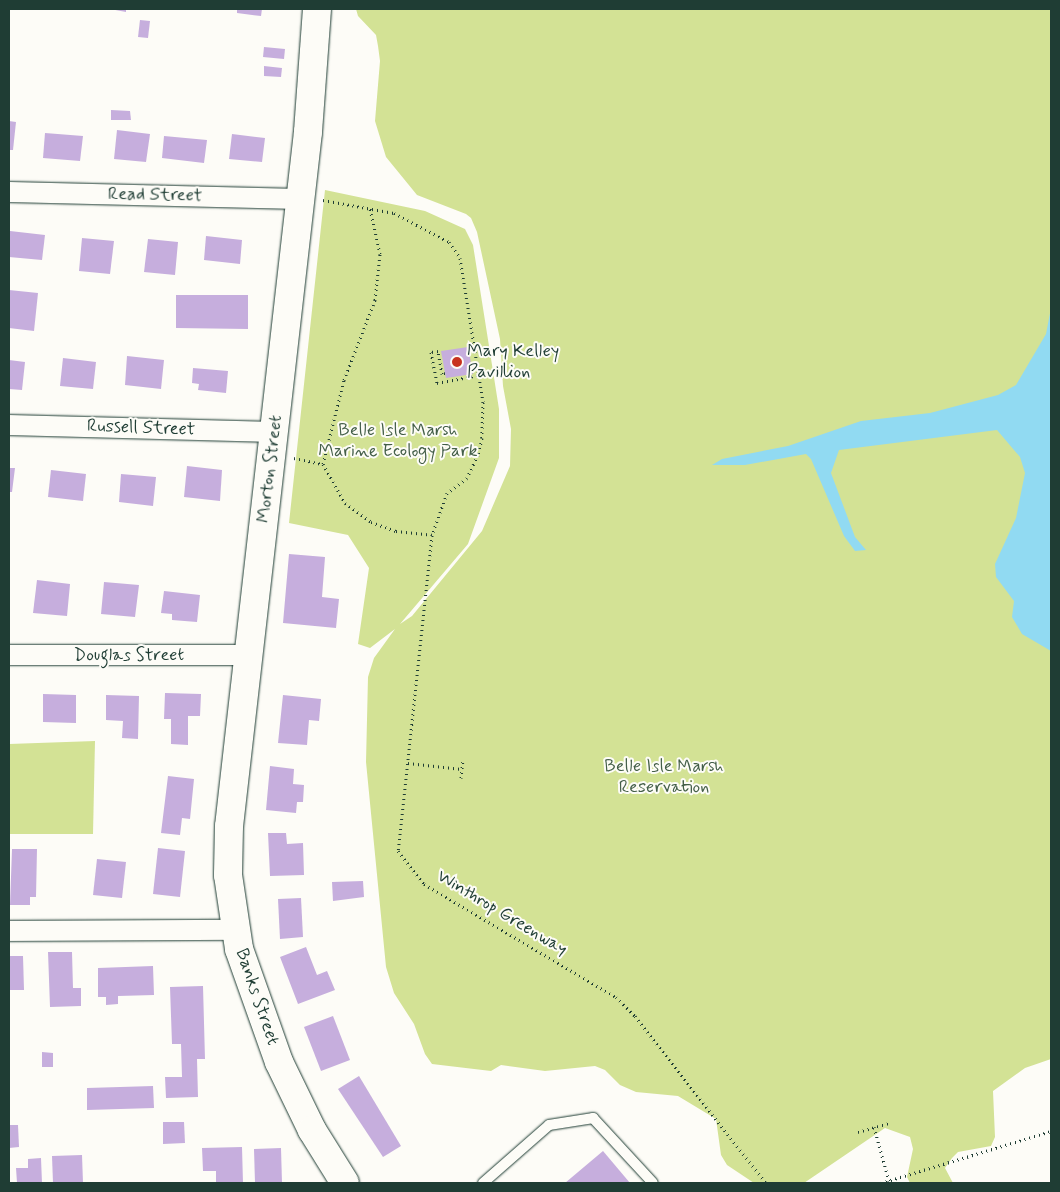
<!DOCTYPE html>
<html>
<head>
<meta charset="utf-8">
<style>
  body { margin:0 }
  #map { position:relative; width:1060px; height:1192px; overflow:hidden; background:#fdfcf7; font-family:Mynerve,sans-serif }
  div>[style] { position:absolute }
  [style*='--x'] { left:calc(var(--x)*1px); top:calc(var(--y)*1px); width:calc(var(--w)*1px); rotate:calc(var(--a)*1deg) }
  .green>* { inset:0; background:#d3e295 }
  .water>* { inset:0; background:#91daf2 }
  .building>* { inset:0; background:#c6aedd }
  .path>* { height:3px; margin-top:-1.5px; transform-origin:0; background:repeating-linear-gradient(90deg,#1f3d34 0 1px,transparent 0 5px) }
  .roads { filter:drop-shadow(0 0 1px #1f3d34) drop-shadow(0 0 1px #1f3d34) }
  .lane>* { height:10px; margin:-5px; padding:0 5px; transform-origin:5px; border-radius:5px; background:#fdfcf7 }
  .street>* { height:20px; margin:-10px; padding:0 10px; transform-origin:10px; border-radius:10px; background:#fdfcf7 }
  .secondary>* { height:28px; margin:-14px; padding:0 14px; transform-origin:14px; border-radius:14px; background:#fdfcf7 }
  .dots>* { width:14px; height:14px; translate:-50% -50%; box-sizing:border-box; border:2px solid #fdfcf7; border-radius:50% }
  span { translate:-50% -50%; white-space:nowrap; text-align:center; line-height:1.15; -webkit-text-stroke:4px #fdfcf7; paint-order:stroke }
  .street-label { font-size:18px; color:#1f3d34 }
  .poi-label { font-size:18px; color:#1f3d34 }
  .left { translate:0 -50%; text-align:left }
  .park-label { font-size:18px; color:#435e47 }
  .frame { position:absolute; inset:0; border:10px solid #1f3d34; pointer-events:none }
</style>
</head>
<body>
<div id="map">
  <div class="green">
    <i style="clip-path:polygon(356px 9px,1051px 9px,1051px 1059px,1025px 1068px,993px 1091px,995px 1137px,991px 1146px,958px 1152px,952px 1158px,945px 1168px,953px 1183px,910px 1183px,907px 1177px,913px 1149px,910px 1137px,885px 1128px,804px 1183px,754px 1183px,727px 1165px,721px 1155px,716px 1119px,678px 1096px,636px 1092px,620px 1085px,605px 1070px,595px 1066px,545px 1071px,501px 1065px,491px 1071px,432px 1064px,425px 1054px,414px 1024px,394px 993px,386px 967px,366px 762px,368px 677px,374px 658px,395px 629px,370px 648px,358px 644px,369px 568px,348px 535px,289px 523px,325px 190px,425px 211px,465px 229px,473px 245px,499px 409px,499px 458px,468px 544px,400px 624px,412px 616px,482px 531px,510px 466px,511px 429px,503px 386px,500px 339px,477px 232px,471px 218px,466px 214px,417px 195px,386px 157px,375px 121px,380px 61px,378px 46px,376px 35px,358px 16px)"></i>
    <i style="clip-path:polygon(95px 741px,93px 834px,9px 834px,9px 744px)"></i>
  </div>
  <div class="water">
    <i style="clip-path:polygon(1051px 308px,1051px 651px,1022px 634px,1012px 617px,1014px 601px,996px 577px,995px 564px,1016px 518px,1025px 473px,1020px 457px,997px 430px,839px 450px,831px 473px,855px 537px,866px 550px,855px 551px,844px 536px,811px 459px,806px 454px,745px 465px,712px 465px,722px 459px,788px 446px,861px 421px,930px 413px,998px 395px,1016px 385px,1046px 334px)"></i>
  </div>
  <div class="building">
    <i style="clip-path:polygon(110px 9px,126px 9px,126px 12px)"></i>
    <i style="clip-path:polygon(237px 9px,262px 9px,261px 16px,237px 13px)"></i>
    <i style="clip-path:polygon(140px 20px,150px 21px,148px 38px,138px 37px)"></i>
    <i style="clip-path:polygon(264px 47px,285px 49px,284px 59px,263px 57px)"></i>
    <i style="clip-path:polygon(264px 66px,282px 68px,281px 77px,264px 76px)"></i>
    <i style="clip-path:polygon(111px 110px,130px 111px,131px 120px,111px 120px)"></i>
    <i style="clip-path:polygon(9px 121px,16px 122px,13px 150px,9px 150px)"></i>
    <i style="clip-path:polygon(117px 130px,150px 134px,146px 162px,114px 159px)"></i>
    <i style="clip-path:polygon(45px 133px,83px 136px,80px 161px,43px 158px)"></i>
    <i style="clip-path:polygon(232px 134px,265px 138px,262px 162px,229px 159px)"></i>
    <i style="clip-path:polygon(164px 136px,207px 140px,204px 163px,162px 158px)"></i>
    <i style="clip-path:polygon(10px 231px,45px 235px,42px 260px,9px 257px)"></i>
    <i style="clip-path:polygon(206px 236px,242px 240px,240px 264px,204px 260px)"></i>
    <i style="clip-path:polygon(82px 238px,114px 241px,110px 274px,79px 271px)"></i>
    <i style="clip-path:polygon(148px 239px,178px 242px,175px 275px,144px 272px)"></i>
    <i style="clip-path:polygon(9px 290px,38px 293px,34px 331px,9px 328px)"></i>
    <i style="clip-path:polygon(176px 295px,248px 295px,248px 329px,176px 328px)"></i>
    <i style="clip-path:polygon(468px 347px,473px 374px,446px 378px,441px 351px)"></i>
    <i style="clip-path:polygon(127px 356px,164px 360px,161px 389px,125px 385px)"></i>
    <i style="clip-path:polygon(63px 358px,96px 362px,93px 389px,60px 386px)"></i>
    <i style="clip-path:polygon(9px 360px,25px 362px,22px 390px,9px 389px)"></i>
    <i style="clip-path:polygon(193px 368px,228px 371px,226px 393px,198px 390px,199px 384px,192px 383px)"></i>
    <i style="clip-path:polygon(187px 466px,222px 470px,220px 501px,184px 497px)"></i>
    <i style="clip-path:polygon(9px 468px,15px 468px,12px 492px,9px 492px)"></i>
    <i style="clip-path:polygon(51px 470px,86px 474px,83px 501px,48px 497px)"></i>
    <i style="clip-path:polygon(121px 474px,156px 477px,153px 506px,119px 502px)"></i>
    <i style="clip-path:polygon(289px 554px,325px 557px,322px 597px,339px 599px,336px 628px,283px 623px)"></i>
    <i style="clip-path:polygon(37px 580px,70px 584px,67px 616px,33px 613px)"></i>
    <i style="clip-path:polygon(104px 582px,139px 585px,135px 617px,101px 614px)"></i>
    <i style="clip-path:polygon(164px 591px,200px 595px,197px 622px,172px 620px,172px 614px,161px 613px)"></i>
    <i style="clip-path:polygon(165px 693px,201px 694px,200px 716px,188px 716px,188px 745px,171px 744px,171px 719px,164px 719px)"></i>
    <i style="clip-path:polygon(43px 694px,76px 695px,76px 723px,43px 722px)"></i>
    <i style="clip-path:polygon(106px 695px,139px 696px,138px 739px,122px 738px,123px 721px,106px 720px)"></i>
    <i style="clip-path:polygon(283px 695px,321px 699px,319px 721px,309px 720px,307px 745px,278px 743px)"></i>
    <i style="clip-path:polygon(270px 766px,294px 769px,293px 784px,304px 785px,303px 802px,297px 802px,296px 813px,266px 810px)"></i>
    <i style="clip-path:polygon(168px 776px,194px 779px,190px 819px,182px 818px,180px 835px,161px 833px)"></i>
    <i style="clip-path:polygon(268px 833px,286px 833px,287px 844px,303px 843px,304px 875px,270px 876px)"></i>
    <i style="clip-path:polygon(158px 848px,185px 851px,180px 897px,153px 894px)"></i>
    <i style="clip-path:polygon(12px 849px,37px 849px,36px 897px,30px 897px,30px 905px,10px 905px)"></i>
    <i style="clip-path:polygon(97px 859px,126px 862px,122px 898px,93px 895px)"></i>
    <i style="clip-path:polygon(363px 881px,364px 897px,333px 901px,332px 882px)"></i>
    <i style="clip-path:polygon(301px 898px,303px 937px,280px 939px,278px 899px)"></i>
    <i style="clip-path:polygon(306px 947px,317px 975px,327px 971px,335px 990px,298px 1004px,280px 957px)"></i>
    <i style="clip-path:polygon(48px 952px,72px 952px,73px 988px,81px 988px,81px 1006px,50px 1007px)"></i>
    <i style="clip-path:polygon(9px 956px,23px 956px,24px 990px,9px 990px)"></i>
    <i style="clip-path:polygon(153px 966px,154px 995px,118px 996px,118px 1004px,106px 1005px,106px 997px,98px 997px,98px 968px)"></i>
    <i style="clip-path:polygon(203px 986px,205px 1059px,197px 1059px,198px 1097px,166px 1098px,165px 1077px,182px 1077px,181px 1044px,172px 1044px,170px 987px)"></i>
    <i style="clip-path:polygon(333px 1016px,350px 1060px,321px 1071px,304px 1027px)"></i>
    <i style="clip-path:polygon(42px 1052px,53px 1053px,53px 1067px,42px 1067px)"></i>
    <i style="clip-path:polygon(359px 1076px,401px 1146px,383px 1157px,338px 1089px)"></i>
    <i style="clip-path:polygon(153px 1086px,154px 1108px,87px 1110px,87px 1088px)"></i>
    <i style="clip-path:polygon(163px 1122px,184px 1122px,185px 1143px,163px 1144px)"></i>
    <i style="clip-path:polygon(9px 1125px,18px 1125px,19px 1147px,9px 1148px)"></i>
    <i style="clip-path:polygon(242px 1147px,243px 1183px,216px 1183px,216px 1171px,203px 1171px,202px 1148px)"></i>
    <i style="clip-path:polygon(281px 1148px,282px 1183px,255px 1183px,254px 1149px)"></i>
    <i style="clip-path:polygon(603px 1151px,630px 1183px,565px 1183px)"></i>
    <i style="clip-path:polygon(82px 1155px,83px 1183px,53px 1183px,52px 1156px)"></i>
    <i style="clip-path:polygon(41px 1158px,42px 1183px,17px 1183px,16px 1168px,28px 1168px,28px 1159px)"></i>
  </div>
  <div class="path">
    <i style="--x:323;--y:200;--w:72;--a:10.4"></i>
    <i style="--x:394;--y:213;--w:62;--a:27.8"></i>
    <i style="--x:449;--y:242;--w:19;--a:55"></i>
    <i style="--x:460;--y:258;--w:146;--a:80.9"></i>
    <i style="--x:483;--y:402;--w:36;--a:92"></i>
    <i style="--x:482;--y:438;--w:17;--a:103"></i>
    <i style="--x:478;--y:455;--w:25;--a:116"></i>
    <i style="--x:467;--y:478;--w:25;--a:143"></i>
    <i style="--x:447;--y:493;--w:45;--a:109.7"></i>
    <i style="--x:432;--y:535;--w:318;--a:96.1"></i>
    <i style="--x:398;--y:851;--w:42;--a:51.8"></i>
    <i style="--x:424;--y:884;--w:223;--a:30.5"></i>
    <i style="--x:616;--y:997;--w:27;--a:45"></i>
    <i style="--x:635;--y:1016;--w:212;--a:51.9"></i>
    <i style="--x:445;--y:373;--w:3;--a:162"></i>
    <i style="--x:442;--y:374;--w:23;--a:-100"></i>
    <i style="--x:438;--y:351;--w:7;--a:172"></i>
    <i style="--x:431;--y:352;--w:32;--a:79"></i>
    <i style="--x:437;--y:383;--w:43;--a:-10.8"></i>
    <i style="--x:294;--y:458;--w:30;--a:12"></i>
    <i style="--x:323;--y:464;--w:45;--a:60.6"></i>
    <i style="--x:345;--y:503;--w:32;--a:36"></i>
    <i style="--x:371;--y:522;--w:27;--a:20"></i>
    <i style="--x:396;--y:531;--w:36;--a:6"></i>
    <i style="--x:323;--y:464;--w:87;--a:-76"></i>
    <i style="--x:344;--y:380;--w:86;--a:-68.8"></i>
    <i style="--x:375;--y:300;--w:46;--a:-83.8"></i>
    <i style="--x:380;--y:254;--w:47;--a:-102.3"></i>
    <i style="--x:408;--y:763;--w:54;--a:6.3"></i>
    <i style="--x:461;--y:778;--w:18;--a:-84"></i>
    <i style="--x:874;--y:1127;--w:56;--a:74.5"></i>
    <i style="--x:858;--y:1132;--w:32;--a:-16"></i>
    <i style="--x:881;--y:1183;--w:178;--a:-17"></i>
  </div>
  <div class="roads">
    <div class="lane">
      <i style="--x:483;--y:1183;--w:88;--a:-41.3"></i>
      <i style="--x:549;--y:1125;--w:45;--a:-9"></i>
      <i style="--x:593;--y:1118;--w:88;--a:47.3"></i>
    </div>
    <div class="street">
      <i style="--x:9;--y:192;--w:291;--a:1.4"></i>
      <i style="--x:9;--y:425;--w:265;--a:1.5"></i>
      <i style="--x:9;--y:655;--w:240;--a:0"></i>
      <i style="--x:9;--y:931;--w:225;--a:-0.3"></i>
    </div>
    <div class="secondary">
      <i style="--x:317;--y:9;--w:123;--a:94.2"></i>
      <i style="--x:308;--y:132;--w:698;--a:96.49"></i>
      <i style="--x:229;--y:826;--w:49;--a:91.2"></i>
      <i style="--x:228;--y:875;--w:75;--a:81.5"></i>
      <i style="--x:239;--y:949;--w:120;--a:70.5"></i>
      <i style="--x:279;--y:1062;--w:76;--a:64.1"></i>
      <i style="--x:312;--y:1130;--w:62;--a:58.1"></i>
    </div>
  </div>
  <div class="dots">
    <i style="left:457px;top:362px;background:#c8321e"></i>
  </div>
  <div class="street-label">
    <span style="left:155px;top:195px;rotate:1deg">Read Street</span>
    <span style="left:141px;top:428px;rotate:2deg">Russell Street</span>
    <span style="left:270px;top:469px;rotate:-83deg">Morton Street</span>
    <span style="left:129px;top:655px">Douglas Street</span>
    <span style="left:502px;top:913px;rotate:31deg">Winthrop Greenway</span>
    <span style="left:257px;top:997px;rotate:71deg">Banks Street</span>
  </div>
  <div class="poi-label">
    <span class="left" style="left:467px;top:362px">Mary Kelley<br>Pavillion</span>
  </div>
  <div class="park-label">
    <span style="left:398px;top:441px">Belle Isle Marsh<br>Marine Ecology Park</span>
    <span style="left:664px;top:777px">Belle Isle Marsh<br>Reservation</span>
  </div>
  <div class="frame"></div>
</div>
</body>
</html>
